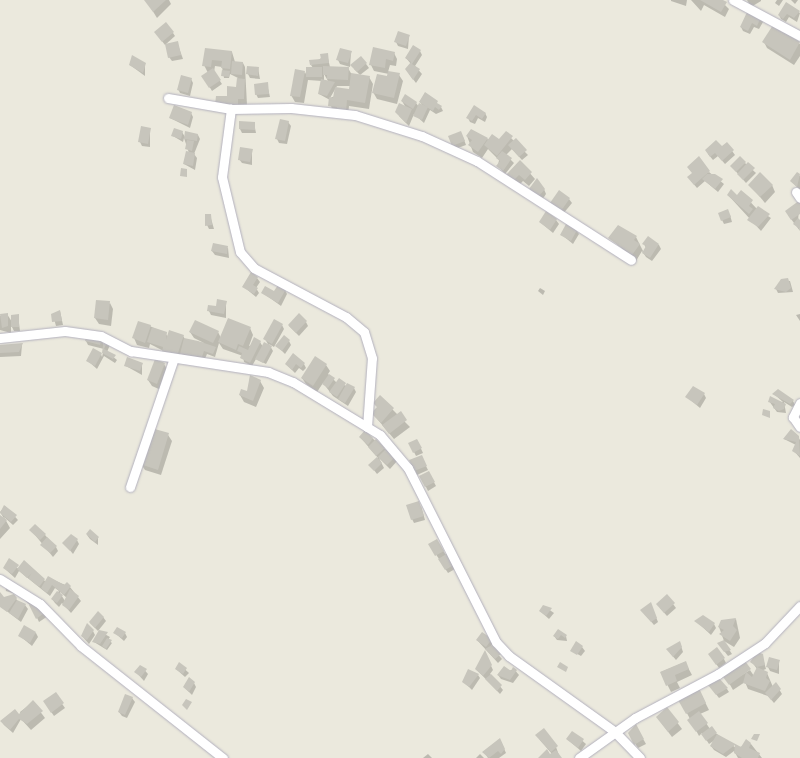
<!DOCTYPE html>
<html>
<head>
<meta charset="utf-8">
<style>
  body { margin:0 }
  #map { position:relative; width:800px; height:758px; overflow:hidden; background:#ebe9dd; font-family:"Asap Condensed",sans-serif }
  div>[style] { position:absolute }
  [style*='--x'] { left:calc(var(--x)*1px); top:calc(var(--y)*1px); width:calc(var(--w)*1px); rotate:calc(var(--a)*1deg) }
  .shadow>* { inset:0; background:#0003 }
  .building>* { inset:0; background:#c7c5bc }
  .roads { filter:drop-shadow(0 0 1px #b2b0bd) drop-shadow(0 0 1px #b2b0bd) }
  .minor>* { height:9px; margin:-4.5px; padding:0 4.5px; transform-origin:4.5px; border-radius:4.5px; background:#fff }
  span { translate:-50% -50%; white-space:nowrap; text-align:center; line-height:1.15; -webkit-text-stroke:4px #fff; paint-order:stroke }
</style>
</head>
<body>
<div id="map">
  <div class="shadow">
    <i style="clip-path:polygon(146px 0,169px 0,171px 4px,157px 18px)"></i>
    <i style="clip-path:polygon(671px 0,687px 0,686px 6px,671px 1px)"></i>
    <i style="clip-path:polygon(720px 0,729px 9px,725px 17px,704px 5px,701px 11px,691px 0)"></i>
    <i style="clip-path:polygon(747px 0,761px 0,761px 1px,751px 7px)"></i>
    <i style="clip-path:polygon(777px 0,783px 0,779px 6px,775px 3px)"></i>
    <i style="clip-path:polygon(791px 0,798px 0,795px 4px)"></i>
    <i style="clip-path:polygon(787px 4px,800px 13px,797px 22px,789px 17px,786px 22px,781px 19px,779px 15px)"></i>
    <i style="clip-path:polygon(760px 17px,763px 22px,759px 29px,754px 27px,750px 34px,743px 31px,741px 27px)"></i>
    <i style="clip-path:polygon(773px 27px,800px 44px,800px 56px,794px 65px,767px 48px,764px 42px)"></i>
    <i style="clip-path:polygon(173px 33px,175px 36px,165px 45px,158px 36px)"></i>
    <i style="clip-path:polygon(409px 36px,408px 49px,398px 46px,396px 42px)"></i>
    <i style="clip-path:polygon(177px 42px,183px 59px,172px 61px,169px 57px)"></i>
    <i style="clip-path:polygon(206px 49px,232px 52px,235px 62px,243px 63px,245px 67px,247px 105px,241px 112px,228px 98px,238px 88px,238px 78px,230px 74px,229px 78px,224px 78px,222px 67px,215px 66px,214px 72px,222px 84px,212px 91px,203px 76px,208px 73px,204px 65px)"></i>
    <i style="clip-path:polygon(420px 51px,422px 55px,415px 66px,422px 74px,416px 83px,409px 74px,411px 64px,406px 58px)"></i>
    <i style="clip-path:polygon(351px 52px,350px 67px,340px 64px,338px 60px)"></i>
    <i style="clip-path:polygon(394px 53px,397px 59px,396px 66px,390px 65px,388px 72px,399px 75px,403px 81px,397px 104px,377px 99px,373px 92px,389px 74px,374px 71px,371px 65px)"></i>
    <i style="clip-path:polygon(evenodd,327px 54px,330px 67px,348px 68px,352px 75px,369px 77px,373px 84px,369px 109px,349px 106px,348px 116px,332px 110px,330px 100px,319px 94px,322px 81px,308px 80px,304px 103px,295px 102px,291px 95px,305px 72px,307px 76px,313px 68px,311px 65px,327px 54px,324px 74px,328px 81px,324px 81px,324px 74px,327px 54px,337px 86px,351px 86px,350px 90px,330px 98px,337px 86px)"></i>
    <i style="clip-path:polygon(361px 57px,369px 68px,360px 75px,354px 69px)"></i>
    <i style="clip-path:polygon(145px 64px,145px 76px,130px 65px)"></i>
    <i style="clip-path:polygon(258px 68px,260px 79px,250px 78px,248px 74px)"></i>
    <i style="clip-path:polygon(191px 79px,193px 83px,190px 96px,180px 93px,178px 89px)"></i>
    <i style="clip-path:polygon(267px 84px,270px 97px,258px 98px,256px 94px)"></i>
    <i style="clip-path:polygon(402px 101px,416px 103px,419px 107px,423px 106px,420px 102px,441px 107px,443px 111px,436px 114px,430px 110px,424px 123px,414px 114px,409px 126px,399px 116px,406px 108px)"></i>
    <i style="clip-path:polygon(475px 107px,485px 113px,487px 117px,485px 122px,478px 118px,475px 124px,470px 122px,468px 118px)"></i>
    <i style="clip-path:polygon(191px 113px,193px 117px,190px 128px,170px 118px)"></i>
    <i style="clip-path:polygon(288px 122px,291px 126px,287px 144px,279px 143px,277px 139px)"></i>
    <i style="clip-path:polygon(254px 123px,256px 133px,242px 133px,240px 129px)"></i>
    <i style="clip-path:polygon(150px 129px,150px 147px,142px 146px,140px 142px)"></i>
    <i style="clip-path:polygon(182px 132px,185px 137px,198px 135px,200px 139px,194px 154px,197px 158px,195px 170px,184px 164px,189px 153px,184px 138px,183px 142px,173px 136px)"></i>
    <i style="clip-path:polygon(506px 133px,528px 155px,522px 160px,512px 149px,506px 155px,514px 163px,505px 174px,498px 166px,499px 160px,488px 149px,482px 158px,473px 152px,467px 136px,499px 141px)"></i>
    <i style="clip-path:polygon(463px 137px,466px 145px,455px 149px,453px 145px)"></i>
    <i style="clip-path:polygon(727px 144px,735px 155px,725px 164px,718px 156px,713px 160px,708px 154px)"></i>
    <i style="clip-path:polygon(252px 150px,252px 165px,242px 163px,239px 159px)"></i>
    <i style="clip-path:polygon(520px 162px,535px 179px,529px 186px,523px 181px,517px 187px,511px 181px)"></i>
    <i style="clip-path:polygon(745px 163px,756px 173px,746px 183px,732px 167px)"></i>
    <i style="clip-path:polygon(709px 172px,724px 184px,718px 192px,705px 181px,697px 188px,691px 181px)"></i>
    <i style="clip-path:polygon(797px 174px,800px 176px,800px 190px,791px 181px)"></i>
    <i style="clip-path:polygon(750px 185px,772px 185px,775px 192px,765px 203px)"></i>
    <i style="clip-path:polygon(530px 189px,544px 189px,546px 194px,542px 200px)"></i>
    <i style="clip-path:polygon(741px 192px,757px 209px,771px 218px,761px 231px,728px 195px,737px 196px)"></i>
    <i style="clip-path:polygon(569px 199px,572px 203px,563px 214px,553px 207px)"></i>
    <i style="clip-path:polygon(800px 202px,798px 220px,800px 231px,788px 215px)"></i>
    <i style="clip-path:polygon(210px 215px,214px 229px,209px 229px,207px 225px)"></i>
    <i style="clip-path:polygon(730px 215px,732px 222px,724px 224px,722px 220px)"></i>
    <i style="clip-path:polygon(556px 220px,559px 224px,553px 233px,540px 222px)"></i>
    <i style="clip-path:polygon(576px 230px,579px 234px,573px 244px,562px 235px)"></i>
    <i style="clip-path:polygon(636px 237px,644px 253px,646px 248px,644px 244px,659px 245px,661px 249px,652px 261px,646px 257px,642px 251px,636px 261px,610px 238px)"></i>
    <i style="clip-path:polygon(228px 248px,229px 258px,215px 255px,212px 251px)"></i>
    <i style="clip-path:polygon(257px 278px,260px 282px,256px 288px,259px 293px,256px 297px,244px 287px)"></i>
    <i style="clip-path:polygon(781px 280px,790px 281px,793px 292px,778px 293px,776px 289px)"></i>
    <i style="clip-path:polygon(540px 288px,545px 291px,543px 295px,538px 291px)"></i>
    <i style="clip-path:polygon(285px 290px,287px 294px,281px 306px,263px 293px)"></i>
    <i style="clip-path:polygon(226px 302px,226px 318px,211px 315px,209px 311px)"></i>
    <i style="clip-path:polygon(110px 303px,113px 309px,111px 326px,99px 324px,95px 318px)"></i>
    <i style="clip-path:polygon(60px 311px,63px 325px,56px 326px,53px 315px)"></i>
    <i style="clip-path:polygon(7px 314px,12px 322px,18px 315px,20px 331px,14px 331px,11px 325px,11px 333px,0 330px,0 316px)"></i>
    <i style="clip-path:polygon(800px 314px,800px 321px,796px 315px)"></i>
    <i style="clip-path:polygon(306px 322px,308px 326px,299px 336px,289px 326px)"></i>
    <i style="clip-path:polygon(282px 325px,284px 329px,274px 347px,269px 344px,273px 351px,266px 364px,256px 359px,252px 366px,244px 362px,243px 356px,223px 349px,219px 343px,215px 357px,207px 354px,204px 361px,184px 358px,181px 353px,179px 359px,150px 344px,149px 348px,137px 345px,134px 338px,150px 326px,168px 336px,183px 336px,185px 339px,204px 343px,194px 338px,190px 332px,218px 332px,221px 338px,250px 328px,253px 335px,249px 346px,260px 342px,263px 347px,269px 346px,265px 339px)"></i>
    <i style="clip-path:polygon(101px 339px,104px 345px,107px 341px,110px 345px,107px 352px,117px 360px,115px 363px,104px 356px,97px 369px,88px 361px,101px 354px,102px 357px,104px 349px,88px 345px,86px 341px)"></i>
    <i style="clip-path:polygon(289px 341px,291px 345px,285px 354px,277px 346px)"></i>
    <i style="clip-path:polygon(22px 345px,21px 356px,0 357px,0 346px)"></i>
    <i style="clip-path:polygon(316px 358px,326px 365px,330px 371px,328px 374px,337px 383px,354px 388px,356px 392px,348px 406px,333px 396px,323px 383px,317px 392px,306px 384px,302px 378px)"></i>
    <i style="clip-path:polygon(142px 364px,142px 375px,126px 366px)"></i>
    <i style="clip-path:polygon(164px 364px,168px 371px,161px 390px,152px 386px,148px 380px)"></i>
    <i style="clip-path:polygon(286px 364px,304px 364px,306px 368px,303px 371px,299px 368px,295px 373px)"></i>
    <i style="clip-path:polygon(250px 377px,260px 381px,264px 388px,256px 407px,244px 402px,240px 395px,248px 393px)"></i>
    <i style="clip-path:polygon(704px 394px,706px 398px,700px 408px,687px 397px)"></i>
    <i style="clip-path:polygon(774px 394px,793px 401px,795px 405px,792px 407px,784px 402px,786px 413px,777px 412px,769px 401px,783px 402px)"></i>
    <i style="clip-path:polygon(380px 397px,410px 427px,394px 439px,373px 414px,378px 408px,374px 403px)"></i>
    <i style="clip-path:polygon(168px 435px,172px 441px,161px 475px,145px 470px,141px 464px)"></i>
    <i style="clip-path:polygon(360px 437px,372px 438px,398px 460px,390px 469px,379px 458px,384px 468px,377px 474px,370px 465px,378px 458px)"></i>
    <i style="clip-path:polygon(798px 437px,800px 440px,800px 458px,794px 451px,796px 445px,784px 439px)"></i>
    <i style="clip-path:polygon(417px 440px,423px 453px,416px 456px,410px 444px)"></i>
    <i style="clip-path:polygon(423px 460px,428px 470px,417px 475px,411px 461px)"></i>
    <i style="clip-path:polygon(429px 473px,436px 486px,428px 491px,421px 477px)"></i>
    <i style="clip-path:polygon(5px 506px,18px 520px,13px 525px,4px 517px,10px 528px,0 539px,0 516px,5px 520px,0 512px)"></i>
    <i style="clip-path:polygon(421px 506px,425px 520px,414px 523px,412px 519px)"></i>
    <i style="clip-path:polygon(31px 530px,45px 535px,56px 547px,58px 551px,53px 557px)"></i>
    <i style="clip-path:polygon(87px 535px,98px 538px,98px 545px,90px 539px)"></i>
    <i style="clip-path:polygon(77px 540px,79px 544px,73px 554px,64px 543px)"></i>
    <i style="clip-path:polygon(437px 541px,455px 569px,448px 573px,430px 545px)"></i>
    <i style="clip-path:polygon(evenodd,24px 562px,46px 582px,49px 578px,70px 587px,81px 601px,71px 613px,62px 603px,59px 607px,55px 603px,52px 599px,59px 591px,55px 588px,50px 596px,19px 571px,15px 578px,4px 568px,19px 568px,24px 562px,60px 592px,67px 598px,65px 601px,60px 593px,60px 592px)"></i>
    <i style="clip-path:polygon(5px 584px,48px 616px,39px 622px,32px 607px,19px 595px,6px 591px)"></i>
    <i style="clip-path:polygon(0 594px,4px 598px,14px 595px,18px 602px,25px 605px,28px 609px,21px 622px,0 606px)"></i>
    <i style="clip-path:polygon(667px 596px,676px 608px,667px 616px,660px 608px)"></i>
    <i style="clip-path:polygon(544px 606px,554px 613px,549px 619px,540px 611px)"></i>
    <i style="clip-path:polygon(652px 607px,658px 622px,654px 625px,642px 611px)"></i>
    <i style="clip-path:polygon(103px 617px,106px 621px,98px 631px,90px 623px)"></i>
    <i style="clip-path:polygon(736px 619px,740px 638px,734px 647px,724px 641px,719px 627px)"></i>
    <i style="clip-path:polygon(696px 621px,714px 624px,716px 628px,711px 635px)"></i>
    <i style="clip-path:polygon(93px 631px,95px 635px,89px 644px,82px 636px)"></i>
    <i style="clip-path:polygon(99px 631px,110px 637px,108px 640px,112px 643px,107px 650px,94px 642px)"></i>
    <i style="clip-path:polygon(558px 631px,566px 636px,567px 641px,557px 640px,554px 636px)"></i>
    <i style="clip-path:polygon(36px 633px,38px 637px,32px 646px,20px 636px)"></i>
    <i style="clip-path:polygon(115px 633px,125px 633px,127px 637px,124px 641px)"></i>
    <i style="clip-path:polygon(482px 633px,493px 644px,491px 646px,502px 659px,498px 663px,477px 640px)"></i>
    <i style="clip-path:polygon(723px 641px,730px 651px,732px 654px,728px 656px,721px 647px)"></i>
    <i style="clip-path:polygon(680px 643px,683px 652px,676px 660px,670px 653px)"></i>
    <i style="clip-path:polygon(582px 647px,585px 651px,581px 656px,572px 651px)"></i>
    <i style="clip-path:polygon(485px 653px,493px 670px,490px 674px,503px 690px,500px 694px,476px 669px)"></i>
    <i style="clip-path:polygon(762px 655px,766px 669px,761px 671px,767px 673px,773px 687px,776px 684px,782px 694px,774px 703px,768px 696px,748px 689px,745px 682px,733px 690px,729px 683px,750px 670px,754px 676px,757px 669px,752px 662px)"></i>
    <i style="clip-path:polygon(712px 658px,724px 659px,726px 663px,719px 668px)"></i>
    <i style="clip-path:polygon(779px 661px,779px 674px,770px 671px,768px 667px)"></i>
    <i style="clip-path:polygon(685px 662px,692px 675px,677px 682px,680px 688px,671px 692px,661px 672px)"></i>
    <i style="clip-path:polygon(179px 664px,189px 673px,185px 677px,176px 669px)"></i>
    <i style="clip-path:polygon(141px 666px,148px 674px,144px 681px,136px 672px)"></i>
    <i style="clip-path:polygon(514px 669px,519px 675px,513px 683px,501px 679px,498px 675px)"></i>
    <i style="clip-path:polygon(478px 675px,480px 678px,472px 690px,463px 681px)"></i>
    <i style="clip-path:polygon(194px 683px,196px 687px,192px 695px,184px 687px)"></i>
    <i style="clip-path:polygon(712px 689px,727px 689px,729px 692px,719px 698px)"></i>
    <i style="clip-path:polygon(55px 694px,65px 708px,54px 716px,47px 706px)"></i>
    <i style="clip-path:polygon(702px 696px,709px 710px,700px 714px,710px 729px,736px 748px,751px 744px,762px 758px,738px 758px,734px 751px,726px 757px,714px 750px,711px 746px,715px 740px,709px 744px,702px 733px,699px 736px,680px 700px)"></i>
    <i style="clip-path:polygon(132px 698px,135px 702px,127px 718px,122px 716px,119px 712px)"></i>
    <i style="clip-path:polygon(33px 702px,45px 718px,31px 730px,21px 719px,13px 733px,4px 725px,1px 721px,21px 717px,20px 712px)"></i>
    <i style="clip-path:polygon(667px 709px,682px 729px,672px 737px,657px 717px)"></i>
    <i style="clip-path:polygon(638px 730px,646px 744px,638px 748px,629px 734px)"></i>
    <i style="clip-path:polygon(572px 732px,586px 744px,581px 751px,567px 739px)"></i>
    <i style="clip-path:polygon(539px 739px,556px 747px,560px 758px,539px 758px,546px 751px,550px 756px,552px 754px)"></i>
    <i style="clip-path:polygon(500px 740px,506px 753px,499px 758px,488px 758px,484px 752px)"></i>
    <i style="clip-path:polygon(428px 754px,432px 758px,423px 758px)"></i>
    <i style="clip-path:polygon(480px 754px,484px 758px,476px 758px)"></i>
  </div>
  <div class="building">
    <i style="clip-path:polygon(144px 0,166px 0,153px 12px)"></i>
    <i style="clip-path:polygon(700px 0,723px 0,727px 2px,721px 12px)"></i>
    <i style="clip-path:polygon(786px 2px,800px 11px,794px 18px,787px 14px,783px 19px,778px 15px)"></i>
    <i style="clip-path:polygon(748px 10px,761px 17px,757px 26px,752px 23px,748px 31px,740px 27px)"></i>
    <i style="clip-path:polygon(166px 22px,174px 32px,162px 42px,154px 32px)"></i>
    <i style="clip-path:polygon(773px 25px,800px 42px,790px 60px,762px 42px)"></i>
    <i style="clip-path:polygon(398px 31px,410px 35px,406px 46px,394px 42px)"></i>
    <i style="clip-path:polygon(178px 41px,181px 55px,168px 58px,165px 44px)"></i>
    <i style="clip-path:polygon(413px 45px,421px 50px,412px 64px,420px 69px,413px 80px,405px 69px,411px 62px,405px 58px)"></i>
    <i style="clip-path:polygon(373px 47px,395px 52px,393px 61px,386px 59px,385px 68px,369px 65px)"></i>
    <i style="clip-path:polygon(205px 48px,232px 51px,230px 69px,221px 68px,222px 61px,212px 60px,211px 67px,202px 66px)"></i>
    <i style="clip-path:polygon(340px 48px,352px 51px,348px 63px,336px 60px)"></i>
    <i style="clip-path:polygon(328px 53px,329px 63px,310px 65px,309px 60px,321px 59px,320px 54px)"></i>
    <i style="clip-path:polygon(132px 55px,146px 63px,143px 73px,129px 65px)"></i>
    <i style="clip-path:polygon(361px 56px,367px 63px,357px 72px,350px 65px)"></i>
    <i style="clip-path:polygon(232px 61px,243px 62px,242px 75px,231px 74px)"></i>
    <i style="clip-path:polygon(247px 66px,259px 67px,258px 76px,246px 74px)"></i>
    <i style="clip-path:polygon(323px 66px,349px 67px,348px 80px,327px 79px,327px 75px,323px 75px)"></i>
    <i style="clip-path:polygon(306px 67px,322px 67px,322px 77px,306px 77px)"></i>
    <i style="clip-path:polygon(213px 68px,221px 80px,209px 88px,201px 76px)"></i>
    <i style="clip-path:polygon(295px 69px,305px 71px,300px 97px,290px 96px)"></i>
    <i style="clip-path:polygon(222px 70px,230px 71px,229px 77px,221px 76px)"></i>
    <i style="clip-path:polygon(388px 71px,400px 73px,394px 98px,372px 93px,377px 74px,387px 76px)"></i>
    <i style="clip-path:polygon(351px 73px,370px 76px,365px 103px,347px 100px,346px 112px,337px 111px,337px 107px,328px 106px,329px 97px,333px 98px,335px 87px,349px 89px)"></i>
    <i style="clip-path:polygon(181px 75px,192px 78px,188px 93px,177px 90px)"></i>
    <i style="clip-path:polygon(237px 78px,245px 79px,244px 99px,238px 99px,238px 106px,215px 105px,216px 96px,227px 96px,227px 86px,236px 87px)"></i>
    <i style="clip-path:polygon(321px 79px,335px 82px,327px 96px,318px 94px)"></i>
    <i style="clip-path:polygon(268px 82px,269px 94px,255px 95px,254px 84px)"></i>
    <i style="clip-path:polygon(425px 92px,438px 101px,437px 103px,442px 106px,439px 110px,435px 107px,433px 111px,419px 102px)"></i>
    <i style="clip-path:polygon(405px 94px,417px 102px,413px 109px,401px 101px)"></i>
    <i style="clip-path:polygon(399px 103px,412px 109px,406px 123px,395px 112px)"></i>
    <i style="clip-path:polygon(419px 103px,428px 107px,422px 120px,413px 116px)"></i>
    <i style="clip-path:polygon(174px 105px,192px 112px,188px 125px,169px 118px)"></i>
    <i style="clip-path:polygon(474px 105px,486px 113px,482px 119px,476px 115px,472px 121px,466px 118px)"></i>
    <i style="clip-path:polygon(280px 119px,289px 121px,285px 141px,275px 139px)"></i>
    <i style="clip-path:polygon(239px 121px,255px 122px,255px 130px,239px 129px)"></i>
    <i style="clip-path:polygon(141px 126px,151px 128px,148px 144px,138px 142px)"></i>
    <i style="clip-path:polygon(174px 128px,183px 131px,181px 139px,171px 136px)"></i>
    <i style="clip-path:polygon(471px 129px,488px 138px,478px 152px,468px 145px,472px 140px,466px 136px)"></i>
    <i style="clip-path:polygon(185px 131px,198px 134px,197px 141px,184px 139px)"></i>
    <i style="clip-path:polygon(461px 131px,465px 141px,452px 146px,448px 136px)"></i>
    <i style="clip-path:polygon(506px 131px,513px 136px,497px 156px,484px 145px,492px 134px,499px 139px)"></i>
    <i style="clip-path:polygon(516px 138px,527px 150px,519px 157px,508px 145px)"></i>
    <i style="clip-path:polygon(187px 140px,194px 141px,192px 151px,185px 149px)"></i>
    <i style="clip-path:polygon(716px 140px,722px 146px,727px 142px,734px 150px,722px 161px,715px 153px,710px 157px,705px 150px)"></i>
    <i style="clip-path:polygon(240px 147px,253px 149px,250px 162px,238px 160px)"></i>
    <i style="clip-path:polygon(186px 151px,195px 153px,193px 166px,183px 164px)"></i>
    <i style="clip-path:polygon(502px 151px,512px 158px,503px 171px,496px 166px,500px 161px,496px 158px)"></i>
    <i style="clip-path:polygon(699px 156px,710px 171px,694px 185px,687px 177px,692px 173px,687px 167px)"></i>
    <i style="clip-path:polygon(740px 156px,746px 162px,736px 172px,730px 166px)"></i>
    <i style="clip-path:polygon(520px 160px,532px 172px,525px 180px,519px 175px,513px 181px,506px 175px)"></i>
    <i style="clip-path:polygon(748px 162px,755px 168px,743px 180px,737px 174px)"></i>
    <i style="clip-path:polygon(181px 168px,187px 169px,187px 177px,180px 176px)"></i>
    <i style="clip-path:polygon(760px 172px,773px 185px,760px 197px,748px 185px)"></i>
    <i style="clip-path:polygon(797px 172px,800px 174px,797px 187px,790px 181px)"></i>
    <i style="clip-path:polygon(707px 174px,715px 174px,723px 179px,715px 189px,702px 179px)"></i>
    <i style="clip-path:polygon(537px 178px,545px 189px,539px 196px,529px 189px)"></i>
    <i style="clip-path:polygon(731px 189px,737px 195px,741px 190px,753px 200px,749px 206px,753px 209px,749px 214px,727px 195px)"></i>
    <i style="clip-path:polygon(559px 190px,570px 198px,561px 211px,550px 203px)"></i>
    <i style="clip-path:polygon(800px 200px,800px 214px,791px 220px,785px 211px)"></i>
    <i style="clip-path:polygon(758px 206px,770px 214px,758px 227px,747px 220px)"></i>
    <i style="clip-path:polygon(728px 209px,731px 217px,721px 221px,718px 213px)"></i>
    <i style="clip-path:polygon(546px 211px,557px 219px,550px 230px,539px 222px)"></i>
    <i style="clip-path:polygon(205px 214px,211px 214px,212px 225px,205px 226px)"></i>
    <i style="clip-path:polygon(798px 218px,800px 220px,800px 229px,793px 224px)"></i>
    <i style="clip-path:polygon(566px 224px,577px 230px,571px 241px,560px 235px)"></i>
    <i style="clip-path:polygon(618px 225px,637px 236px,634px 240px,640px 244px,632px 255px,608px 238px)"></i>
    <i style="clip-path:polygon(648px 236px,659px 244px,650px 258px,642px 253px,646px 246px,642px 244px)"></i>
    <i style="clip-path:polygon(213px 243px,228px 246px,227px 254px,211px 251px)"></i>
    <i style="clip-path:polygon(251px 272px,258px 277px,253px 285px,258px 288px,254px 294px,242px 287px)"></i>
    <i style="clip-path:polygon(788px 278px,791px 288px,786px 292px,774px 289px,781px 279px)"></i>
    <i style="clip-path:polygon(278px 285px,286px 289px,278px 303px,261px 293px,265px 286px,274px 291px)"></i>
    <i style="clip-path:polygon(217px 299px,227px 301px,224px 314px,207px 311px,208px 305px,216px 306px)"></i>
    <i style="clip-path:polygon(96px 300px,110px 301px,108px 320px,94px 318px)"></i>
    <i style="clip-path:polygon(60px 310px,62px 321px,52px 322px,51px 314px)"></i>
    <i style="clip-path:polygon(8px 313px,8px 326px,2px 328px,0 314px)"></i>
    <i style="clip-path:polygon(299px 313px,307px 321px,296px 333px,288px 325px)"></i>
    <i style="clip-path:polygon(19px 314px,19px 327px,11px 327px,11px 315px)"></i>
    <i style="clip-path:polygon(228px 318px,251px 327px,243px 346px,238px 344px,236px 350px,218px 342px)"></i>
    <i style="clip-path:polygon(274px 319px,283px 324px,272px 344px,263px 339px)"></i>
    <i style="clip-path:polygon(195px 320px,219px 331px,213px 343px,189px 332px)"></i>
    <i style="clip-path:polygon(138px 321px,151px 325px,145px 343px,132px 338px)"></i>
    <i style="clip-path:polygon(152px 327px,167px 332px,166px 340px,169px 330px,184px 335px,177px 356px,162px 352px,163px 347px,147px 342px)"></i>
    <i style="clip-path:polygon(86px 335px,102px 338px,100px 345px,85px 341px)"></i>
    <i style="clip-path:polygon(284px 335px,290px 340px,282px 351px,275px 346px)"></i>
    <i style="clip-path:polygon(254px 337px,261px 341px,250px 363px,240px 358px,242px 353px,237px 351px,239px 346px,248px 350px)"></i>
    <i style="clip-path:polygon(104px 338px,108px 340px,104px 349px,116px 355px,113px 359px,102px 353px)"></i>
    <i style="clip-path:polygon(184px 338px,198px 341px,216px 347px,213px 354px,204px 351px,202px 357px,180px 354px)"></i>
    <i style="clip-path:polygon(264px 342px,272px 346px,263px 363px,255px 359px)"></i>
    <i style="clip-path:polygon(23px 343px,19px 352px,0 353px,0 345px)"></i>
    <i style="clip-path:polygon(93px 348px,102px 353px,95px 366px,86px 361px)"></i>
    <i style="clip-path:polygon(293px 353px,305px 363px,301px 368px,296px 364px,292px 370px,285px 364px)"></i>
    <i style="clip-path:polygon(315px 356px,327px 364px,313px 386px,301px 378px)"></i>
    <i style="clip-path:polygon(127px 357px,143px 363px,140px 371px,124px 366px)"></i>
    <i style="clip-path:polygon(155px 359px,165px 363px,157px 384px,147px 380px)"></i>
    <i style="clip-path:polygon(329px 374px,335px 378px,328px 388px,322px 384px)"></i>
    <i style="clip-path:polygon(250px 375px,261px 380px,253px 401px,239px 395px,241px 389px,247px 391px)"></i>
    <i style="clip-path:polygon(339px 378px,346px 383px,337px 397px,329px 392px)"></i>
    <i style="clip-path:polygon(347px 383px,355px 387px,345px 403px,338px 399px)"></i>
    <i style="clip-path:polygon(693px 386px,705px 393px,697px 405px,685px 397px)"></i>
    <i style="clip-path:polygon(778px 389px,794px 400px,790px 404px,772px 394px)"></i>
    <i style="clip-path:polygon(380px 395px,394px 408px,381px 423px,371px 413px,377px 407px,373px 403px)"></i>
    <i style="clip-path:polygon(770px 396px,786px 404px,784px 409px,779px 411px,773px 408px,775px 404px,768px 402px)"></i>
    <i style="clip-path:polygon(763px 409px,770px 411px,770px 418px,762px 415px)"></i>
    <i style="clip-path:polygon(401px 411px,407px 420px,389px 434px,382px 425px)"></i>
    <i style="clip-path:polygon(151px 428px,169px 433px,158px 470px,140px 464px)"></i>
    <i style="clip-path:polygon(791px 429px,799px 436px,800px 456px,792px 451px,796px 442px,783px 439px)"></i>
    <i style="clip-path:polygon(365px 430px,373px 438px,368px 445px,359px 437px)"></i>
    <i style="clip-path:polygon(376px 439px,385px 448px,376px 456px,368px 447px)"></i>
    <i style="clip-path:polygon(417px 439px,422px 448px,413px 453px,408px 443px)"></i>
    <i style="clip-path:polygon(388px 447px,397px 455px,387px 465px,378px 457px)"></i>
    <i style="clip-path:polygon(422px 455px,427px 466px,414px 471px,409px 460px)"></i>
    <i style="clip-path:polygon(377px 457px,382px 463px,374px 471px,368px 465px)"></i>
    <i style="clip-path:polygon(429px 471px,435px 482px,425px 487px,419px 476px)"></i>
    <i style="clip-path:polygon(419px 501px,424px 516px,411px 520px,406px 505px)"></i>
    <i style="clip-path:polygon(4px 505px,17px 515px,11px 522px,0 513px)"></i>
    <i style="clip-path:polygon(0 515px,7px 520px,0 529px)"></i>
    <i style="clip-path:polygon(35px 524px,46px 534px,40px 540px,29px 530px)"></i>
    <i style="clip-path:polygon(90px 529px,99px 537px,95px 542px,86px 534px)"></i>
    <i style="clip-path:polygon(71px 534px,78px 539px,70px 551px,62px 543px)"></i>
    <i style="clip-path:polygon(47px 537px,57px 546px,50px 553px,40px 545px)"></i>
    <i style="clip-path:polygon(437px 539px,444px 551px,435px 556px,428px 544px)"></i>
    <i style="clip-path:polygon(448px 553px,454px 565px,445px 570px,438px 559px)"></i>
    <i style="clip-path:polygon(9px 558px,19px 565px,12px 574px,3px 568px)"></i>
    <i style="clip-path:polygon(24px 560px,45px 579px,39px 587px,28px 578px,32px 573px,27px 578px,17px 569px)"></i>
    <i style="clip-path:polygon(48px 576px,64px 585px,67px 582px,71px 586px,64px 595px,52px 585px,47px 593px,41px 588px)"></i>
    <i style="clip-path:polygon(70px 589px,79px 596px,69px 610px,62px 605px)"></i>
    <i style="clip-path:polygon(57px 591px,63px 595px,57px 603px,51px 599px)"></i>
    <i style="clip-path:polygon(0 592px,4px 597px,14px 594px,17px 598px,7px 612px,0 607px)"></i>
    <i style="clip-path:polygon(667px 594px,675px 603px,664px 613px,656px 604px)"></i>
    <i style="clip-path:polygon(33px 599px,47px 611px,36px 619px,29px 605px)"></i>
    <i style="clip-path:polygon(17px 600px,26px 604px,18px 619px,9px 613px)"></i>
    <i style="clip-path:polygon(651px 602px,657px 618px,651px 622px,640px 610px)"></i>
    <i style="clip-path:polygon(543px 605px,552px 608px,546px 616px,539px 611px)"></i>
    <i style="clip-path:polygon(98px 611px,104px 617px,95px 628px,89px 622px)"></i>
    <i style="clip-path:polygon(703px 615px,715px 623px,709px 632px,694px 621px)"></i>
    <i style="clip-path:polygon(736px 618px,733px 626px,737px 630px,730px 641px,719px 634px,724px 630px,718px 627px,721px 620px)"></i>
    <i style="clip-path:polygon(87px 623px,94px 630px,87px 640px,81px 636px)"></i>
    <i style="clip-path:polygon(24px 625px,36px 632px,30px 643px,18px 636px)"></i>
    <i style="clip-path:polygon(117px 627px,126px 632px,122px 638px,113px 633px)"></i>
    <i style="clip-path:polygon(558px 629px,567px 635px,565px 638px,561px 635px,558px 639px,553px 636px)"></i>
    <i style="clip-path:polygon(99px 630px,108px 632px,100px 644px,92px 642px)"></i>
    <i style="clip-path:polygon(482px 632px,492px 639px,486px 647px,476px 640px)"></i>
    <i style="clip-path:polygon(107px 638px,112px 640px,106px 649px,102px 646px)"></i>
    <i style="clip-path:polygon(724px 640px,731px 650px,724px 652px,717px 643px)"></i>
    <i style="clip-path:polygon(576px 641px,583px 646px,577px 655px,570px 651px)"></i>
    <i style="clip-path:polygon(680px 641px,682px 647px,673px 657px,666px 649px)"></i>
    <i style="clip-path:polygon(492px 645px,501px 654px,495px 659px,485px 649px)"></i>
    <i style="clip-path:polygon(717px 647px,725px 658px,716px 665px,708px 654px)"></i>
    <i style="clip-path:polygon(485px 650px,492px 665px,483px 676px,475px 669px)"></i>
    <i style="clip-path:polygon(757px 652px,763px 654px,765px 665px,757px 667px,768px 672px,766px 678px,770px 681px,765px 691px,743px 683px,746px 672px,752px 677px,757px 667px,750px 662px)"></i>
    <i style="clip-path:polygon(769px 657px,780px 660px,777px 670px,766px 667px)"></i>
    <i style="clip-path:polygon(686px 661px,689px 669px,675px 675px,677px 681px,666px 686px,660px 672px)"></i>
    <i style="clip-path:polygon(745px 661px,751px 669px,729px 685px,723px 677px)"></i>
    <i style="clip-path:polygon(179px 662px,187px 668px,183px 674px,175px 669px)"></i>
    <i style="clip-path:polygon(560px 662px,568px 667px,566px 672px,557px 667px)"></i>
    <i style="clip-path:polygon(140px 665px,147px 669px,141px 677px,134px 672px)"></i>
    <i style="clip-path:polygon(504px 666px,511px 671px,513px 667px,517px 670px,510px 680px,497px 675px)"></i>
    <i style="clip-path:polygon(468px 669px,479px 674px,469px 687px,462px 682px)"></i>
    <i style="clip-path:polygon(491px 674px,502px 685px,497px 691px,485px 679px)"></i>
    <i style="clip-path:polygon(189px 677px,195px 682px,189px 692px,183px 687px)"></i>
    <i style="clip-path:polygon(718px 677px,728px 688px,716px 695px,708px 685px)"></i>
    <i style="clip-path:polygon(776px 682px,781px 689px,771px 700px,765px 693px)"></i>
    <i style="clip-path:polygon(699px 688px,706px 703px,686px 714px,678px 700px)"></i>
    <i style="clip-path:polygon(56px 692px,64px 703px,51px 713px,43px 701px)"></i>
    <i style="clip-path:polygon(125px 694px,133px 697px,125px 715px,118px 712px)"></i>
    <i style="clip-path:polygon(186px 699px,192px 702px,187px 710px,182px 705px)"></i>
    <i style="clip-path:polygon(33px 700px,43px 711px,27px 724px,19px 719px,10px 730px,0 721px,15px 709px,19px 714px)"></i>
    <i style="clip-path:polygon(667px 707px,679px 722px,668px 732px,656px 717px)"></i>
    <i style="clip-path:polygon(699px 711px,708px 723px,696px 732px,687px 720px)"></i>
    <i style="clip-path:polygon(636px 724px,644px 739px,634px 745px,628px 733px)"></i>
    <i style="clip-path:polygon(712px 726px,717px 733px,706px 741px,701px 734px)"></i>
    <i style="clip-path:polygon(544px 728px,558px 746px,551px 752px,535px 735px)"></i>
    <i style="clip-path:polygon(572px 731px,584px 739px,578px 748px,566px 739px)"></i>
    <i style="clip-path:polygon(717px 734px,741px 747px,746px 739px,751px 743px,749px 748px,760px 753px,758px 758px,742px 758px,734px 753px,735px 745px,723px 754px,710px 746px)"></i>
    <i style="clip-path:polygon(754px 734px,760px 734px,757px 741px,751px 739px)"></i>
    <i style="clip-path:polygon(500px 738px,505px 749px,501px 754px,498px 751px,489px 758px,482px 752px)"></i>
    <i style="clip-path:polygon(547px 749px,550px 754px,556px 750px,562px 758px,538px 758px)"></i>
  </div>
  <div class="roads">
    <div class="minor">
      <i style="--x:733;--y:0;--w:76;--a:28.2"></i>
      <i style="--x:168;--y:98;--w:64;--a:9.9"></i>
      <i style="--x:796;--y:192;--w:7;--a:56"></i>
      <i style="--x:0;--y:338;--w:65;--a:-6.1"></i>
      <i style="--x:65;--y:331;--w:36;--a:8"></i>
      <i style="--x:101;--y:336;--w:34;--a:27"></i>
      <i style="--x:131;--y:351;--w:139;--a:8.7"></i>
      <i style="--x:268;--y:372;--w:27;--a:22"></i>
      <i style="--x:293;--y:382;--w:102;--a:31.3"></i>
      <i style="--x:380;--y:435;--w:43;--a:49.7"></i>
      <i style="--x:408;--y:468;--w:195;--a:63.2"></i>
      <i style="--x:496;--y:642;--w:19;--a:47"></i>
      <i style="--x:509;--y:656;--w:130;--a:35.6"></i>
      <i style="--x:615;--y:732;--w:36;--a:46"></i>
      <i style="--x:800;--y:403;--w:16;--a:117"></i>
      <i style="--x:793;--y:417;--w:12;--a:55"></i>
      <i style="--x:367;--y:427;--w:69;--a:-85.9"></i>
      <i style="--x:372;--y:358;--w:27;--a:-107"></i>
      <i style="--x:364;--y:332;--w:23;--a:-140"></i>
      <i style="--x:346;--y:317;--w:104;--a:-152"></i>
      <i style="--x:254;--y:268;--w:21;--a:-131"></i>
      <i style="--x:240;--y:252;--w:77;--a:-103.5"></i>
      <i style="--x:222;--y:177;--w:69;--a:-82.5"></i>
      <i style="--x:231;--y:109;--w:60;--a:-1"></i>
      <i style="--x:291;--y:108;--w:64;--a:6.2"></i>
      <i style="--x:355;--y:115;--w:70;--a:17.4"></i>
      <i style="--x:422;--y:136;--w:60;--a:24.4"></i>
      <i style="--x:477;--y:161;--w:183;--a:32.7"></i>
      <i style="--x:130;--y:487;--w:136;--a:-71.2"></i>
      <i style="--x:0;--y:579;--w:47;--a:32"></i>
      <i style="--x:40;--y:604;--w:59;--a:45.7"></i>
      <i style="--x:81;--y:646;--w:181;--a:38.3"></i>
      <i style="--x:579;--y:758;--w:69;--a:-35.5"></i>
      <i style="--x:635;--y:718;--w:94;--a:-27.9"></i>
      <i style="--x:718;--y:674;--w:56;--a:-33.4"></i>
      <i style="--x:765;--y:643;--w:51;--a:-46.6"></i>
    </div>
  </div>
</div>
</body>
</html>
